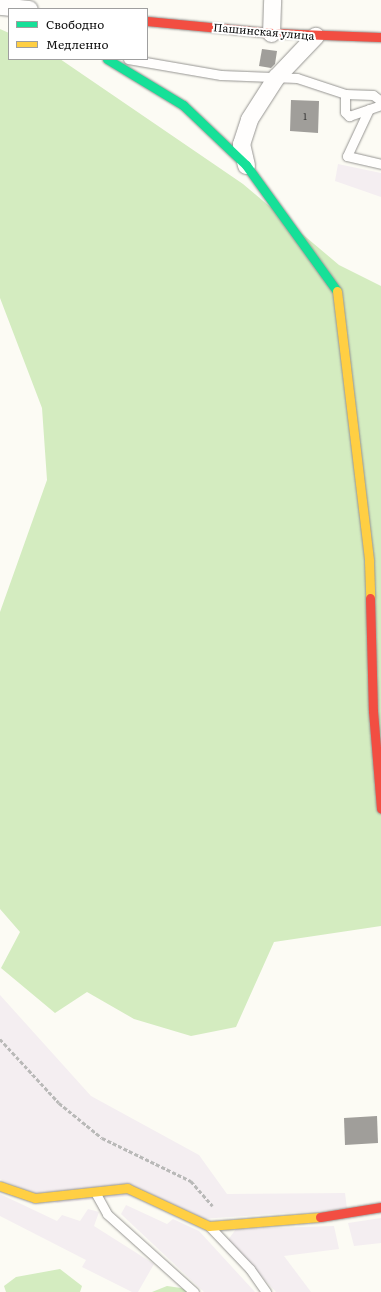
<!DOCTYPE html>
<html>
<head>
<meta charset="utf-8">
<style>
  body { margin:0 }
  #map { position:relative; width:381px; height:1292px; overflow:hidden; background:#fcfbf4; font-family:Literata,serif }
  div>[style] { position:absolute }
  [style*='--x'] { left:calc(var(--x)*1px); top:calc(var(--y)*1px); width:calc(var(--w)*1px); rotate:calc(var(--a)*1deg) }
  .industrial>* { inset:0; background:#f4eef1 }
  .forest>* { inset:0; background:#d4ecc0 }
  .building>* { inset:0; background:#a09e9a }
  .path>* { height:2.5px; margin-top:-1.25px; transform-origin:0; background:repeating-linear-gradient(90deg,#b9b9b8 0 4px,transparent 0 6px) }
  .roads { filter:drop-shadow(0 0 1px #969592) drop-shadow(0 0 1px #969592) }
  .lane>* { height:9px; margin:-4.5px; padding:0 4.5px; transform-origin:4.5px; border-radius:4.5px; background:#fffefd }
  .street>* { height:17px; margin:-8.5px; padding:0 8.5px; transform-origin:8.5px; border-radius:8.5px; background:#fffefd }
  .fast>* { height:9px; margin:-4.5px; padding:0 4.5px; transform-origin:4.5px; border-radius:4.5px; background:#16e098 }
  .slow>* { height:9px; margin:-4.5px; padding:0 4.5px; transform-origin:4.5px; border-radius:4.5px; background:#ffcf43 }
  .jam>* { height:9px; margin:-4.5px; padding:0 4.5px; transform-origin:4.5px; border-radius:4.5px; background:#f24e42 }
  span { translate:-50% -50%; white-space:nowrap; text-align:center; line-height:1.15; -webkit-text-stroke:4px #fff; paint-order:stroke }
  .number-label { font-size:9px; color:#333332 }
  .number-label span { -webkit-text-stroke-width:0 }
  .street-label { font-size:11px; color:#0f0f0f }
  .legend { position:absolute; left:8px; top:8px; width:140px; height:52px; box-sizing:border-box; background:#fff; border:1px solid #9f9f9f; margin:0; padding:5px 7px; list-style:none; font-size:12px; color:#0f0f0f }
  .legend li { display:flex; align-items:center; gap:8px; height:20px }
  .legend b { width:20px; border:1px solid #9f9f9f }
</style>
</head>
<body>
<div id="map">
  <div class="industrial">
    <i style="clip-path:polygon(338px 164px,381px 173px,381px 197px,335px 181px)"></i>
    <i style="clip-path:polygon(0 995px,91px 1096px,199px 1155px,227px 1194px,345px 1193px,347px 1209px,201px 1219px,151px 1194px,57px 1203px,0 1179px)"></i>
    <i style="clip-path:polygon(0 1194px,57px 1221px,62px 1215px,80px 1221px,88px 1209px,99px 1212px,94px 1226px,154px 1264px,138px 1292px,132px 1292px,82px 1267px,86px 1260px,0 1216px)"></i>
    <i style="clip-path:polygon(126px 1205px,167px 1224px,173px 1219px,199px 1231px,255px 1292px,204px 1292px,121px 1214px)"></i>
    <i style="clip-path:polygon(381px 1218px,381px 1243px,354px 1246px,348px 1223px)"></i>
    <i style="clip-path:polygon(334px 1226px,339px 1249px,284px 1256px,311px 1292px,276px 1292px,228px 1240px,236px 1229px)"></i>
  </div>
  <div class="forest">
    <i style="clip-path:polygon(0 29px,9px 33px,9px 59px,60px 59px,243px 184px,339px 265px,381px 286px,381px 926px,274px 942px,236px 1027px,191px 1036px,134px 1019px,87px 992px,55px 1013px,1px 968px,20px 932px,0 909px,0 612px,47px 480px,42px 408px,0 298px)"></i>
    <i style="clip-path:polygon(60px 1269px,82px 1286px,80px 1292px,6px 1292px,4px 1286px,16px 1277px)"></i>
    <i style="clip-path:polygon(167px 1286px,181px 1288px,192px 1292px,152px 1292px)"></i>
  </div>
  <div class="building">
    <i style="clip-path:polygon(262px 49px,277px 51px,275px 64px,271px 68px,259px 66px)"></i>
    <i style="clip-path:polygon(291px 100px,319px 101px,318px 133px,290px 131px)"></i>
    <i style="clip-path:polygon(377px 1116px,378px 1143px,345px 1145px,344px 1118px)"></i>
  </div>
  <div class="path">
    <i style="--x:0;--y:1039;--w:87;--a:47.3"></i>
    <i style="--x:59;--y:1103;--w:55;--a:39.1"></i>
    <i style="--x:102;--y:1138;--w:99;--a:25.8"></i>
    <i style="--x:191;--y:1181;--w:33;--a:49"></i>
  </div>
  <div class="roads">
    <div class="lane">
      <i style="--x:128;--y:59;--w:94;--a:9.8"></i>
      <i style="--x:221;--y:75;--w:76;--a:2.3"></i>
      <i style="--x:297;--y:78;--w:51;--a:18.4"></i>
      <i style="--x:345;--y:94;--w:18;--a:90"></i>
      <i style="--x:345;--y:112;--w:6;--a:45"></i>
      <i style="--x:349;--y:116;--w:34;--a:-19"></i>
      <i style="--x:345;--y:94;--w:28;--a:2"></i>
      <i style="--x:373;--y:95;--w:10;--a:37"></i>
      <i style="--x:369;--y:109;--w:52;--a:115.1"></i>
      <i style="--x:347;--y:156;--w:35;--a:13"></i>
      <i style="--x:95;--y:1192;--w:25;--a:61"></i>
      <i style="--x:107;--y:1214;--w:117;--a:41.9"></i>
      <i style="--x:210;--y:1227;--w:58;--a:46.4"></i>
      <i style="--x:250;--y:1269;--w:28;--a:55"></i>
    </div>
    <div class="street">
      <i style="--x:0;--y:6;--w:29;--a:6"></i>
      <i style="--x:271;--y:33;--w:33;--a:-88"></i>
      <i style="--x:246;--y:165;--w:22;--a:-103"></i>
      <i style="--x:241;--y:144;--w:26;--a:-72"></i>
      <i style="--x:249;--y:119;--w:50;--a:-57.3"></i>
      <i style="--x:276;--y:77;--w:57;--a:-46.4"></i>
    </div>
    <div class="fast">
      <i style="--x:107;--y:59;--w:89;--a:31.2"></i>
      <i style="--x:183;--y:105;--w:87;--a:43.6"></i>
      <i style="--x:246;--y:165;--w:155;--a:54.2"></i>
    </div>
    <div class="slow">
      <i style="--x:337;--y:291;--w:272;--a:83.2"></i>
      <i style="--x:369;--y:561;--w:37;--a:88"></i>
      <i style="--x:0;--y:1186;--w:37;--a:19"></i>
      <i style="--x:35;--y:1198;--w:93;--a:-6.2"></i>
      <i style="--x:127;--y:1188;--w:90;--a:24.9"></i>
      <i style="--x:209;--y:1226;--w:111;--a:-4.6"></i>
    </div>
    <div class="jam">
      <i style="--x:147;--y:21;--w:125;--a:5.5"></i>
      <i style="--x:271;--y:33;--w:110;--a:2.1"></i>
      <i style="--x:370;--y:598;--w:113;--a:88.5"></i>
      <i style="--x:373;--y:711;--w:98;--a:85.3"></i>
      <i style="--x:320;--y:1217;--w:62;--a:-9.3"></i>
    </div>
  </div>
  <div class="number-label">
    <span style="left:305px;top:116px">1</span>
  </div>
  <div class="street-label">
    <span style="left:264px;top:31px;rotate:5deg">Пашинская улица</span>
  </div>
  <ul class="legend">
  <li><b style="height:5px;background:#16e098"></b>Свободно</li>
  <li><b style="height:5px;background:#ffcf43"></b>Медленно</li>
  </ul>
</div>
</body>
</html>
